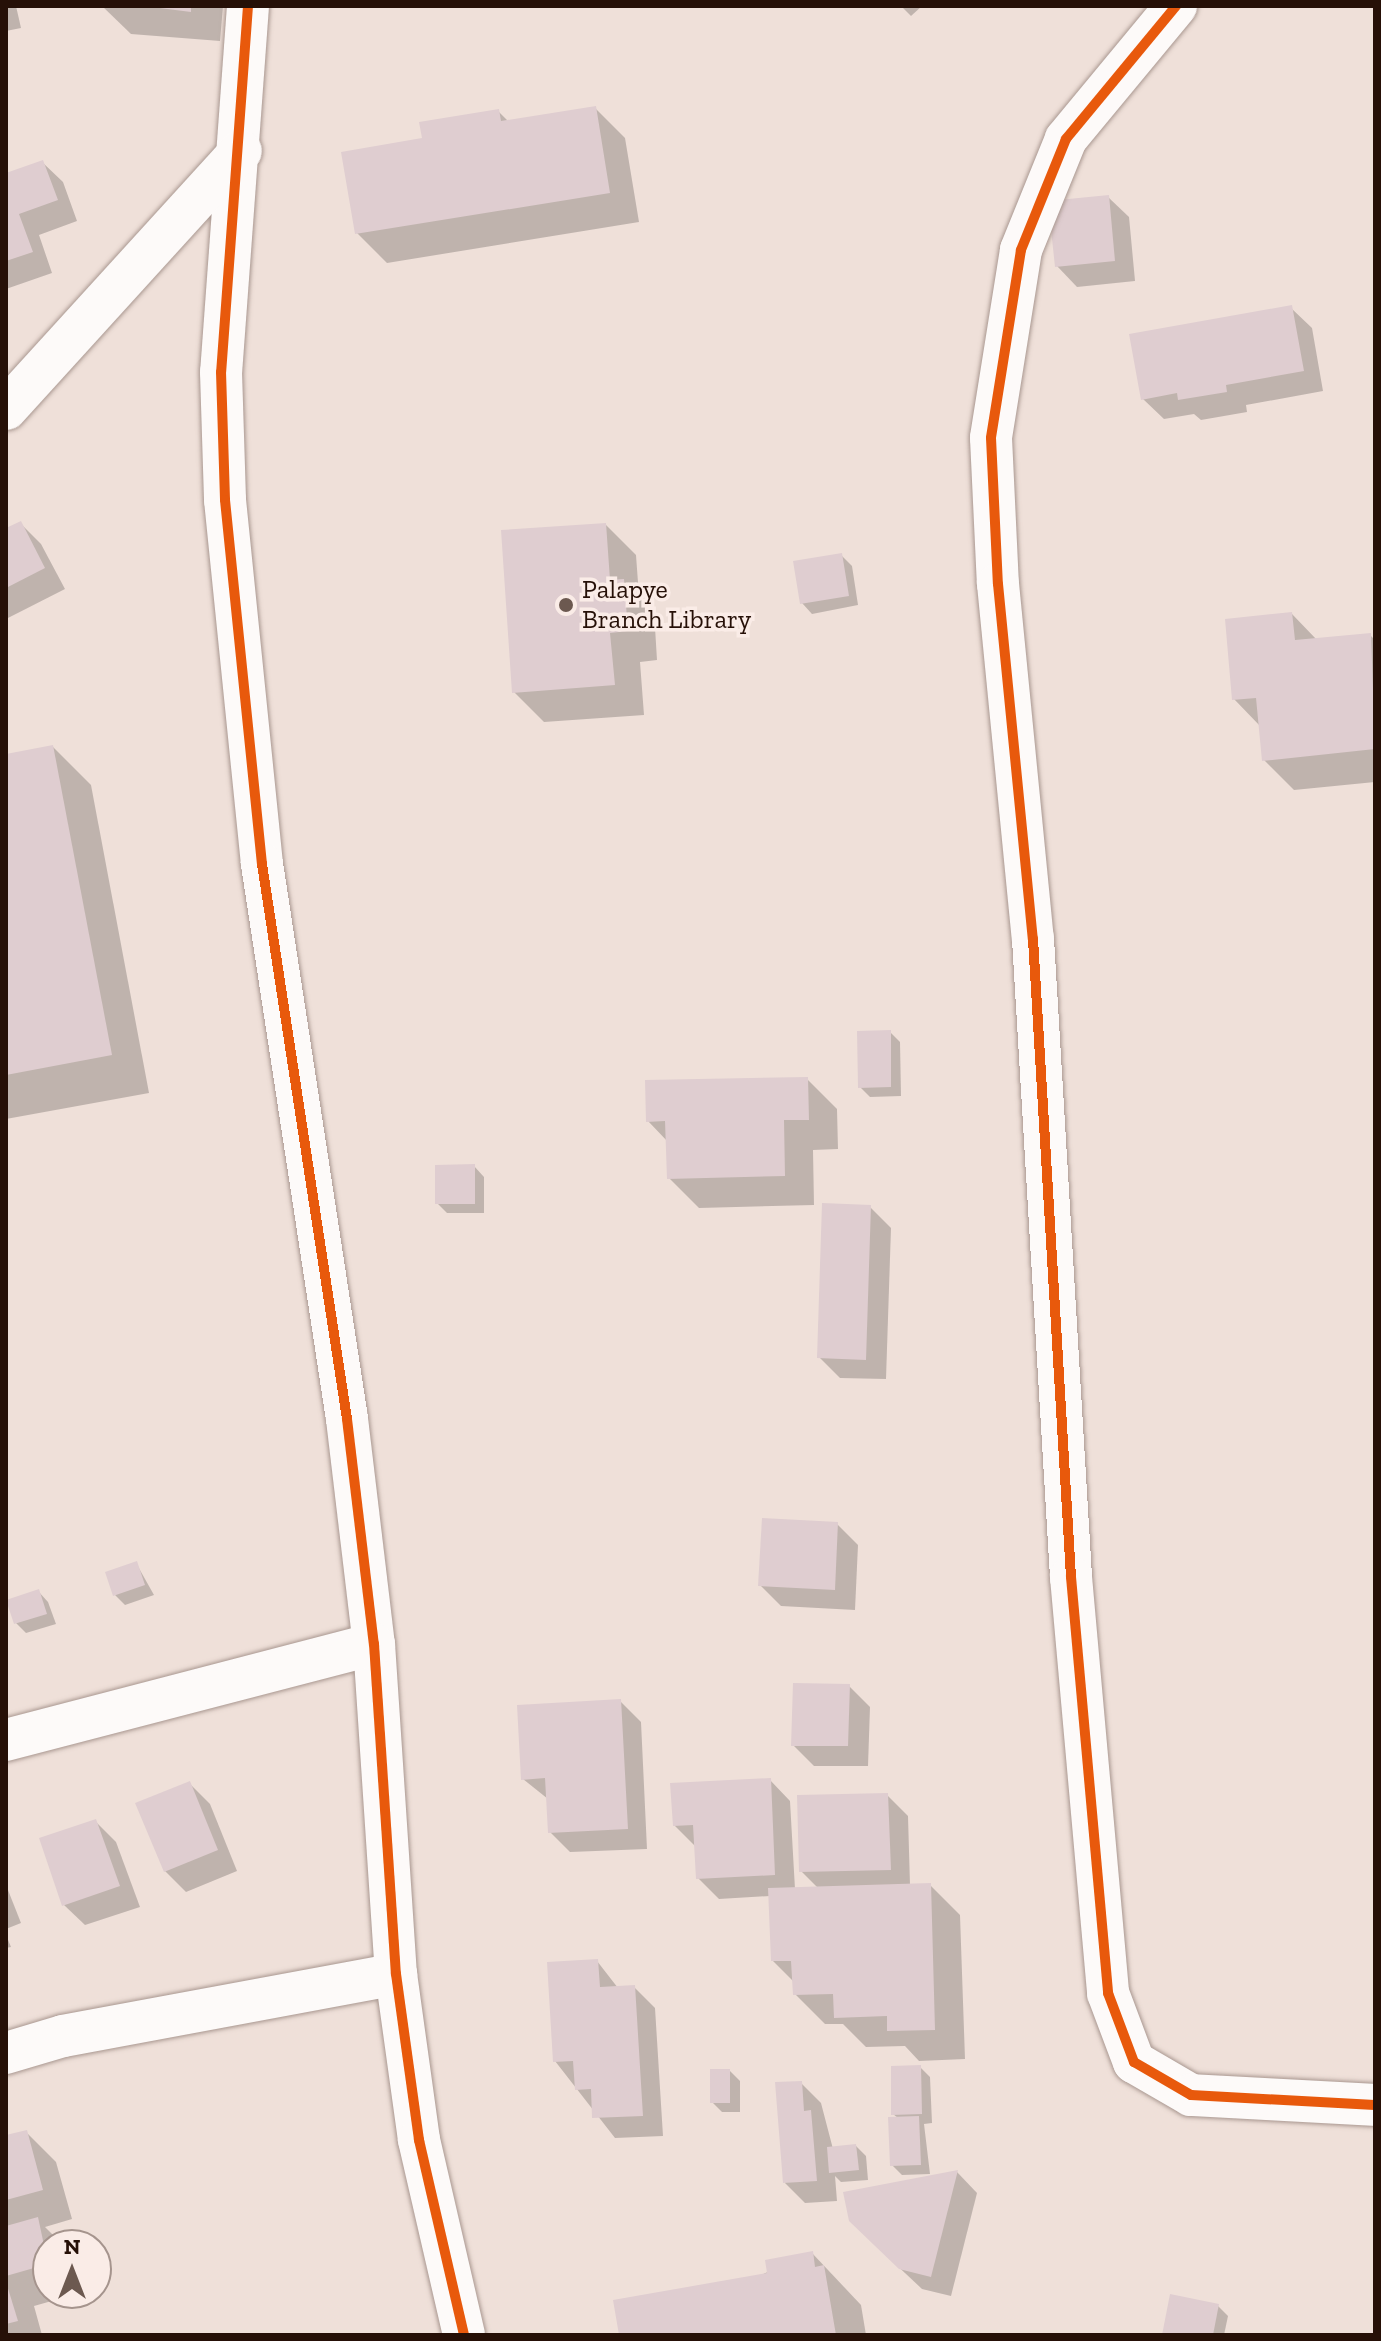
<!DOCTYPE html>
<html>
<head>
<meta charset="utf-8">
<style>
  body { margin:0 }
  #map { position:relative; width:1381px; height:2341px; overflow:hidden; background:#efe0d9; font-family:"Zilla Slab",serif }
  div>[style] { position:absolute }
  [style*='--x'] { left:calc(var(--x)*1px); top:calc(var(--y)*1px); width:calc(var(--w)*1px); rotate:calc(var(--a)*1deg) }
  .shadow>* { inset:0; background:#0003 }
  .building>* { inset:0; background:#dfcdd0 }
  .roads { filter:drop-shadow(0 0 2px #a99790) drop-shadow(0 0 2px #a99790) }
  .minor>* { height:42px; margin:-21px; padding:0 21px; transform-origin:21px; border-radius:21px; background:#fdfaf9 }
  .cycleway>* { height:10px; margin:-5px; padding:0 5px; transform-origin:5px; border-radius:5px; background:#e8590c }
  .dots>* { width:22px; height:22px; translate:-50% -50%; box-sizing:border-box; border:4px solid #faece7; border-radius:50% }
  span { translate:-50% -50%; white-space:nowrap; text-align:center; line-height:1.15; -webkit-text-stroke:7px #faece7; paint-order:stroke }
  .poi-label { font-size:26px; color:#261007 }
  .left { translate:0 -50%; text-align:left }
  .frame { position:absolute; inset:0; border:8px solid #261007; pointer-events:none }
  .north { position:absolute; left:32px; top:2229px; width:80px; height:80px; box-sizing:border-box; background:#faece7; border:2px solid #a5948d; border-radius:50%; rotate:0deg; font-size:22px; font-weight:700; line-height:32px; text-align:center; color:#261007 }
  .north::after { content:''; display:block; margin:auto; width:28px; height:36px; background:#6c5950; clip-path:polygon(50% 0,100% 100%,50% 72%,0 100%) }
</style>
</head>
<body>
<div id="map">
  <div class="shadow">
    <i style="clip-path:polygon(6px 6px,16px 6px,21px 28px,6px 31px)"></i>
    <i style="clip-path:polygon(102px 6px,223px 6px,220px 41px,131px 34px)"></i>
    <i style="clip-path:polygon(901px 6px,922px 6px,911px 16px)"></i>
    <i style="clip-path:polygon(595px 108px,625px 138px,639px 222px,387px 263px,357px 233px,424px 140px,498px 111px,509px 122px)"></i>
    <i style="clip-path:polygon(42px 162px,63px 182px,77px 221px,39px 235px,52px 273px,6px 289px,6px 175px)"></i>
    <i style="clip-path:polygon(1108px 197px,1129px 217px,1135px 281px,1077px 287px,1057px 266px)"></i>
    <i style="clip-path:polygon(1291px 308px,1312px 328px,1323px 391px,1246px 405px,1247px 412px,1201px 420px,1194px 414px,1164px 419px,1143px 399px)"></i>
    <i style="clip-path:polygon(20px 523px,41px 544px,65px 589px,6px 619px,6px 531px)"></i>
    <i style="clip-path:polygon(606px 525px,636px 555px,639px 596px,654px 611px,657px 660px,640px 662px,644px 715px,544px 722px,514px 692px)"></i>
    <i style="clip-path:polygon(842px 556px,852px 566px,858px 605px,812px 614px,802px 603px)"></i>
    <i style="clip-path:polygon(1292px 614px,1317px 640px,1370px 635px,1375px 640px,1375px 782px,1294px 790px,1264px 760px,1261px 727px,1234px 699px)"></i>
    <i style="clip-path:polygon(53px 747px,91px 785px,149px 1093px,6px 1119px,6px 756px)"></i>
    <i style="clip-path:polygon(890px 1032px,900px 1042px,901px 1096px,870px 1097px,860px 1087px)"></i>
    <i style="clip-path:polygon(807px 1079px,837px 1109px,838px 1149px,813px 1150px,814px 1205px,699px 1208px,669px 1178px,668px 1142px,648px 1121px)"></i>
    <i style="clip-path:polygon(474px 1166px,484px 1177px,484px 1213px,447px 1213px,437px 1203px)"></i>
    <i style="clip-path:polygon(870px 1207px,891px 1228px,886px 1379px,840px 1378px,819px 1357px)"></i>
    <i style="clip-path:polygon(837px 1524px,858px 1545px,855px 1610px,781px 1606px,760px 1585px)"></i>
    <i style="clip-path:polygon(136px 1563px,154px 1595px,125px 1605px,115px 1595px)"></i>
    <i style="clip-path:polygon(38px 1591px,48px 1602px,56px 1624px,26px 1633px,16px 1623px)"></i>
    <i style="clip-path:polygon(849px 1686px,870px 1707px,868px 1766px,814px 1766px,793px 1745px)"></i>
    <i style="clip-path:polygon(620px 1701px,641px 1722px,647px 1849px,570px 1852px,550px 1832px,548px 1799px,523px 1779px)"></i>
    <i style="clip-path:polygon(770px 1780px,790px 1801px,795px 1889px,818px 1888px,801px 1871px,887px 1795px,908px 1816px,910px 1885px,930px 1885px,960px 1915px,965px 2059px,919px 2061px,905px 2046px,866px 2047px,843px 2024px,825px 2024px,795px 1994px,794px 1982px,772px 1960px,770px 1896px,719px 1899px,698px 1878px,696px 1847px,674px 1825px)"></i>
    <i style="clip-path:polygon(189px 1783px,210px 1804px,237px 1871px,186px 1892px,165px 1871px)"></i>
    <i style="clip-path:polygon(95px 1821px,116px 1842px,140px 1907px,85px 1925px,64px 1905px)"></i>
    <i style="clip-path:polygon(6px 1885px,21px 1923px,6px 1929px)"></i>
    <i style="clip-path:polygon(6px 1935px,11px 1947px,6px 1948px)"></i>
    <i style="clip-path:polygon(597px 1961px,618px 1988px,634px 1987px,655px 2008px,663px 2136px,615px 2138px,555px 2061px)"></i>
    <i style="clip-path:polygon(920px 2067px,930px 2077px,932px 2123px,924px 2124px,930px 2174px,902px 2175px,892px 2165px,898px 2118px,893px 2114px)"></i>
    <i style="clip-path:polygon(730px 2071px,740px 2081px,740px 2112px,722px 2112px,712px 2102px)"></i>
    <i style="clip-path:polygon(801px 2083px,821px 2103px,833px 2149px,856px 2146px,866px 2156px,868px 2180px,841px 2182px,835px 2176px,837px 2201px,805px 2203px,785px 2183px)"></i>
    <i style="clip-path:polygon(26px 2132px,56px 2162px,72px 2219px,45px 2227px,63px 2245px,48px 2245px,48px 2293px,80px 2293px,34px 2306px,42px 2335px,6px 2335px,6px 2138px)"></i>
    <i style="clip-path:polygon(957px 2172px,977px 2193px,951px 2296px,922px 2289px,872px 2242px)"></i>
    <i style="clip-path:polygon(812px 2253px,861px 2305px,866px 2335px,621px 2335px)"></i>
    <i style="clip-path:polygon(1218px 2306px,1228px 2316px,1224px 2335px,1164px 2335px)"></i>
  </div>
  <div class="building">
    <i style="clip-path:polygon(144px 6px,191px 6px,191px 12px)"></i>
    <i style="clip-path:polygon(596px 106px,610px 193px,355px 234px,341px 152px,422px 138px,419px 122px,499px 109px,501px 121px)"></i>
    <i style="clip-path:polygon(43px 160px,58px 200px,19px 214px,33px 252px,6px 261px,6px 173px)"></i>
    <i style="clip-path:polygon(1109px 195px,1115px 261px,1055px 267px,1048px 201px)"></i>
    <i style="clip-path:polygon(1292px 305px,1304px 371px,1226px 385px,1227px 392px,1178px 400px,1177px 393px,1141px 400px,1129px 334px)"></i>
    <i style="clip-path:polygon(21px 521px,45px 568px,6px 588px,6px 528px)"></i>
    <i style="clip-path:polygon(606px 523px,610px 580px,624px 579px,628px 631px,610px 633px,615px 685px,512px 693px,501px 530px)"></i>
    <i style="clip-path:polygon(842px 553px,849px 596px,800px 604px,793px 561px)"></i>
    <i style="clip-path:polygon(1292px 612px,1295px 640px,1371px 633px,1375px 749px,1262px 761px,1256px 698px,1232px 700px,1225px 619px)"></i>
    <i style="clip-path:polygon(53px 745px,112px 1055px,6px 1075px,6px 754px)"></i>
    <i style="clip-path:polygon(891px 1030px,891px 1087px,858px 1088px,857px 1031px)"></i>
    <i style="clip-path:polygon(808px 1077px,809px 1120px,784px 1120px,785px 1176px,667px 1179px,665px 1121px,646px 1122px,645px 1080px)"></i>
    <i style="clip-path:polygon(475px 1164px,475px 1204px,435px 1204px,435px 1165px)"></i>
    <i style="clip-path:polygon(822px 1203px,871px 1205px,866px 1360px,817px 1358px)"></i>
    <i style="clip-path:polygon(762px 1518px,838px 1522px,835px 1590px,758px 1586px)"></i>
    <i style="clip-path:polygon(137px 1561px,145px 1585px,113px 1596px,105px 1572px)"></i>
    <i style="clip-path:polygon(39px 1589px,47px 1614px,14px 1624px,6px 1600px)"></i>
    <i style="clip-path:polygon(793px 1683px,850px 1684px,848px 1746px,791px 1746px)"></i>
    <i style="clip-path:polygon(621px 1699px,628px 1829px,548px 1833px,545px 1778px,521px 1780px,517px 1705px)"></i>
    <i style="clip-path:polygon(771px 1778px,775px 1875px,696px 1879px,693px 1825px,673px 1826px,670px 1783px)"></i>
    <i style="clip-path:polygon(190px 1781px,218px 1850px,164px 1872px,135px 1803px)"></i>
    <i style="clip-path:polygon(888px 1793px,891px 1870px,799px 1872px,797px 1795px)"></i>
    <i style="clip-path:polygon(96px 1819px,120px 1886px,62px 1906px,39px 1838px)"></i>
    <i style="clip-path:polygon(931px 1883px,935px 2030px,887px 2031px,887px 2016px,834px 2018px,833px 1994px,793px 1995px,791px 1961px,771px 1961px,768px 1888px)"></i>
    <i style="clip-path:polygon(598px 1959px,600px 1987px,635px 1985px,643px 2116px,592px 2118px,591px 2089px,575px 2090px,573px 2061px,553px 2062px,547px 1962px)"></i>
    <i style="clip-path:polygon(921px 2065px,922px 2114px,891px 2115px,891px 2066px)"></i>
    <i style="clip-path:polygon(710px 2069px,730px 2069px,730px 2103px,710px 2103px)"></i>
    <i style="clip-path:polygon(802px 2081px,804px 2111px,811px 2110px,817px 2181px,783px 2183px,775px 2082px)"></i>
    <i style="clip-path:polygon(919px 2116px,921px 2165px,890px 2166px,888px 2117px)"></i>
    <i style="clip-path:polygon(27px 2130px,43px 2190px,6px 2200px,6px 2135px)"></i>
    <i style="clip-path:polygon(856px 2144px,859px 2170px,829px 2173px,827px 2147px)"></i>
    <i style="clip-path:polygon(958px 2170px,931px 2277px,899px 2269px,849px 2221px,843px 2192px)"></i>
    <i style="clip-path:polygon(38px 2217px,48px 2264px,6px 2276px,6px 2226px)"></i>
    <i style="clip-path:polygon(813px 2251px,815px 2267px,824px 2265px,836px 2335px,619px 2335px,613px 2300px,767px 2273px,765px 2260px)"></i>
    <i style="clip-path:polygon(6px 2282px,18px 2321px,6px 2324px)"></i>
    <i style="clip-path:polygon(1170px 2294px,1219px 2304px,1213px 2335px,1162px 2335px)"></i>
  </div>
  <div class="roads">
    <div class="minor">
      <i style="--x:248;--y:6;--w:367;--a:94.2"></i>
      <i style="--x:221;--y:372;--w:128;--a:88.2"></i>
      <i style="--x:225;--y:500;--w:366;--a:84.2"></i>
      <i style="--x:262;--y:864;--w:561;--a:81.29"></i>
      <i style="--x:347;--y:1419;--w:227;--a:83.2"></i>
      <i style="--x:374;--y:1644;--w:331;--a:86.2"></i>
      <i style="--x:396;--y:1974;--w:168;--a:82.1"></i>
      <i style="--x:419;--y:2140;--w:200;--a:77"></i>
      <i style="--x:1176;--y:6;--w:173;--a:129.6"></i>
      <i style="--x:1066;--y:139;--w:120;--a:112.1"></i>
      <i style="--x:1021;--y:250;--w:190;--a:99.1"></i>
      <i style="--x:991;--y:438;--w:146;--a:87.3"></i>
      <i style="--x:998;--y:584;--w:357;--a:84.4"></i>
      <i style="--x:1033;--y:939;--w:639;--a:86.59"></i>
      <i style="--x:1071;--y:1577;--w:418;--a:84.9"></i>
      <i style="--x:1108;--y:1993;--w:74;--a:69.4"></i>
      <i style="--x:1134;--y:2062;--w:66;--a:30.1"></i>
      <i style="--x:1191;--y:2095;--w:184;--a:3.1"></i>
      <i style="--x:6;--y:409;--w:349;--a:-47.7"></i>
      <i style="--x:6;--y:1740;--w:380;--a:-14.6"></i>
      <i style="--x:6;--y:2053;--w:59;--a:-16.6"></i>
      <i style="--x:63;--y:2036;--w:339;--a:-10.5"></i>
    </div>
  </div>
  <div class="cycleway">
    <i style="--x:248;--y:6;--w:367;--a:94.2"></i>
    <i style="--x:221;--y:372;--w:128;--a:88.2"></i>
    <i style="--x:225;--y:500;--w:366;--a:84.2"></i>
    <i style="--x:262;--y:864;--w:561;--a:81.29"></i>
    <i style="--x:347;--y:1419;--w:227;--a:83.2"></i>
    <i style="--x:374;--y:1644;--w:331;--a:86.2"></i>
    <i style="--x:396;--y:1974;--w:168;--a:82.1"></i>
    <i style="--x:419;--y:2140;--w:200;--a:77"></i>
    <i style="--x:1176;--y:6;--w:173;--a:129.6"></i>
    <i style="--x:1066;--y:139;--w:120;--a:112.1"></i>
    <i style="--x:1021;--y:250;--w:190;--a:99.1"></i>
    <i style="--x:991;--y:438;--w:146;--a:87.3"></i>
    <i style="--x:998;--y:584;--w:357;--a:84.4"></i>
    <i style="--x:1033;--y:939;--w:639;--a:86.59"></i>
    <i style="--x:1071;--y:1577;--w:418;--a:84.9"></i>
    <i style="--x:1108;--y:1993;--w:74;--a:69.4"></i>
    <i style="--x:1134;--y:2062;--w:66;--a:30.1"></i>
    <i style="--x:1191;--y:2095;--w:184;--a:3.1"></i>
  </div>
  <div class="dots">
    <i style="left:566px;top:605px;background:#6c5950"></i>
  </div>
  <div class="poi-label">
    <span class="left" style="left:582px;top:605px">Palapye<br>Branch Library</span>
  </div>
  <div class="frame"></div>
  <div class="north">N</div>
</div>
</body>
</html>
